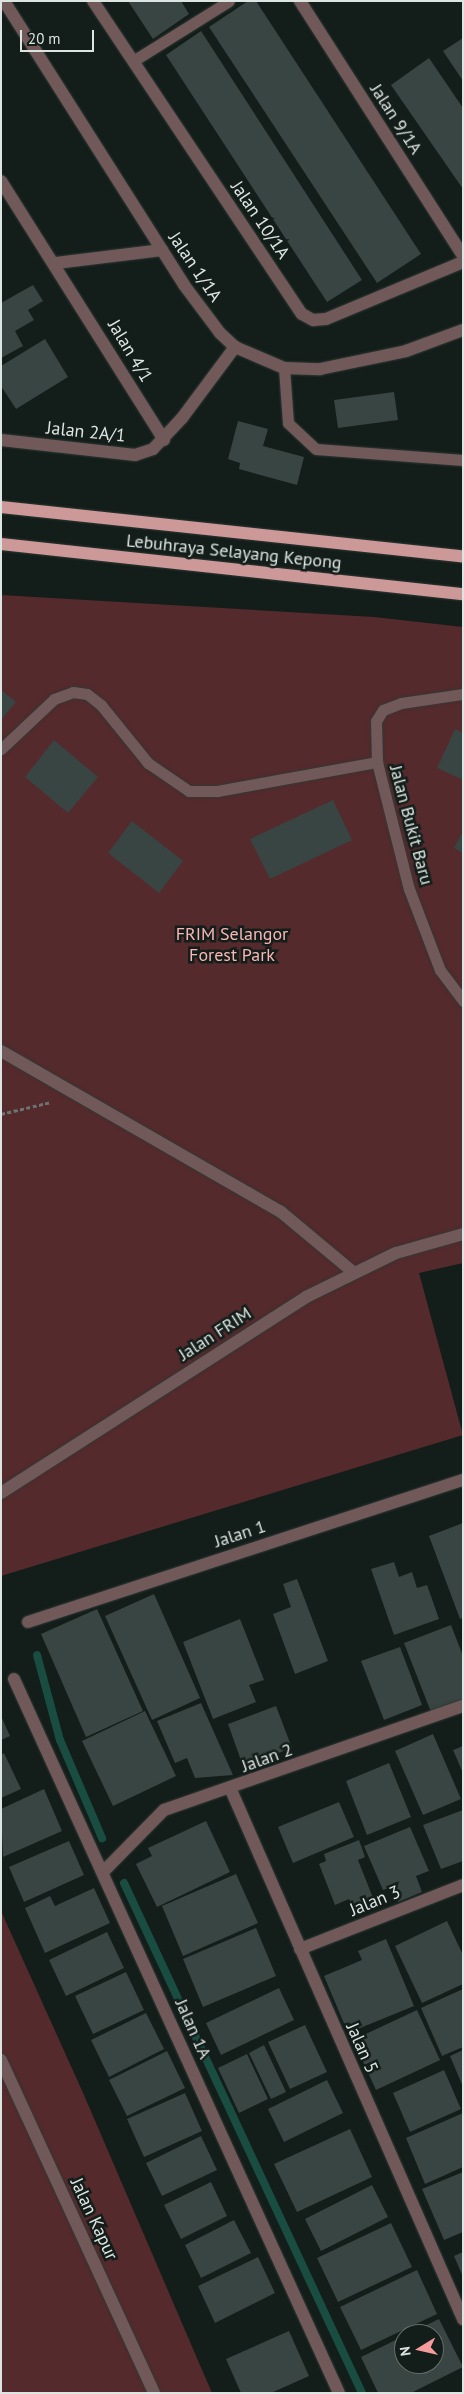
<!DOCTYPE html>
<html>
<head>
<meta charset="utf-8">
<style>
  body { margin:0 }
  #map { position:relative; width:464px; height:2394px; overflow:hidden; background:#131d1a; font-family:"PT Sans",sans-serif }
  div>[style] { position:absolute }
  [style*='--x'] { left:calc(var(--x)*1px); top:calc(var(--y)*1px); width:calc(var(--w)*1px); rotate:calc(var(--a)*1deg) }
  .green>* { inset:0; background:#542a2c }
  .stream>* { height:8px; margin:-4px; padding:0 4px; transform-origin:4px; border-radius:4px; background:#194d41 }
  .building>* { inset:0; background:#394542 }
  .path>* { height:3px; margin-top:-1.5px; transform-origin:0; background:repeating-linear-gradient(90deg,#6b7471 0 4px,transparent 0 6.5px) }
  .roads { filter:drop-shadow(0 0 1px #2f3936) drop-shadow(0 0 1px #2f3936) }
  .lane>* { height:11px; margin:-5.5px; padding:0 5.5px; transform-origin:5.5px; border-radius:5.5px; background:#725959 }
  .street>* { height:12px; margin:-6px; padding:0 6px; transform-origin:6px; border-radius:6px; background:#725959 }
  .primary>* { height:12px; margin:-6px; padding:0 6px; transform-origin:6px; border-radius:6px; background:#cc9898 }
  span { translate:-50% -50%; white-space:nowrap; text-align:center; line-height:1.15; -webkit-text-stroke:5px #131d1a; paint-order:stroke }
  .street-label { font-size:18px; color:#dde5e2 }
  .park-label { font-size:18px; color:#fcb5b5 }
  .frame { position:absolute; inset:0; border:2px solid #dde5e2; pointer-events:none }
  .north { position:absolute; left:394px; top:2324px; width:50px; height:50px; box-sizing:border-box; background:#131d1a; border:1px solid #646d6a; border-radius:50%; rotate:261deg; font-size:14px; font-weight:700; line-height:20px; text-align:center; color:#dde5e2 }
  .north::after { content:''; display:block; margin:auto; width:18px; height:22px; background:#f59b9c; clip-path:polygon(50% 0,100% 100%,50% 72%,0 100%) }
  .scale { position:absolute; left:20px; top:30px; width:74px; height:22px; box-sizing:border-box; border:2px solid #dde5e2; border-top:0; padding-left:6px; font-size:15px; line-height:18px; white-space:nowrap; color:#dde5e2; -webkit-text-stroke:4px #131d1a; paint-order:stroke }
</style>
</head>
<body>
<div id="map">
  <div class="green">
    <i style="clip-path:polygon(1px 595px,374px 617px,463px 627px,463px 1263px,419px 1273px,463px 1435px,1px 1576px)"></i>
    <i style="clip-path:polygon(1px 1911px,84px 2095px,212px 2393px,1px 2393px)"></i>
  </div>
  <div class="stream">
    <i style="--x:37;--y:1655;--w:88;--a:74.9"></i>
    <i style="--x:60;--y:1740;--w:107;--a:66.8"></i>
    <i style="--x:124;--y:1883;--w:563;--a:64.98"></i>
  </div>
  <div class="building">
    <i style="clip-path:polygon(128px 1px,181px 1px,189px 14px,153px 39px)"></i>
    <i style="clip-path:polygon(248px 1px,256px 1px,421px 254px,377px 283px,209px 27px)"></i>
    <i style="clip-path:polygon(201px 31px,362px 280px,327px 302px,166px 55px)"></i>
    <i style="clip-path:polygon(463px 38px,463px 81px,443px 51px)"></i>
    <i style="clip-path:polygon(429px 58px,463px 108px,463px 189px,391px 85px)"></i>
    <i style="clip-path:polygon(33px 285px,43px 301px,28px 310px,34px 320px,15px 331px,23px 346px,1px 358px,1px 303px)"></i>
    <i style="clip-path:polygon(45px 339px,68px 377px,16px 409px,1px 386px,1px 366px)"></i>
    <i style="clip-path:polygon(394px 392px,398px 420px,338px 428px,334px 400px)"></i>
    <i style="clip-path:polygon(238px 421px,268px 429px,263px 446px,304px 457px,297px 485px,239px 469px,240px 463px,228px 459px)"></i>
    <i style="clip-path:polygon(1px 690px,16px 702px,1px 720px)"></i>
    <i style="clip-path:polygon(455px 729px,463px 733px,463px 780px,437px 768px)"></i>
    <i style="clip-path:polygon(54px 740px,98px 777px,68px 813px,25px 777px)"></i>
    <i style="clip-path:polygon(333px 800px,352px 840px,270px 879px,250px 839px)"></i>
    <i style="clip-path:polygon(132px 821px,183px 861px,159px 893px,108px 853px)"></i>
    <i style="clip-path:polygon(463px 831px,463px 853px,454px 848px)"></i>
    <i style="clip-path:polygon(463px 1523px,463px 1618px,460px 1619px,429px 1536px)"></i>
    <i style="clip-path:polygon(394px 1562px,399px 1577px,412px 1572px,417px 1588px,427px 1585px,439px 1619px,394px 1635px,371px 1569px)"></i>
    <i style="clip-path:polygon(297px 1579px,328px 1661px,295px 1674px,273px 1614px,291px 1607px,283px 1584px)"></i>
    <i style="clip-path:polygon(154px 1594px,200px 1698px,152px 1720px,105px 1616px)"></i>
    <i style="clip-path:polygon(97px 1609px,143px 1711px,86px 1737px,41px 1634px)"></i>
    <i style="clip-path:polygon(240px 1619px,264px 1680px,249px 1685px,256px 1702px,213px 1719px,183px 1642px)"></i>
    <i style="clip-path:polygon(451px 1625px,463px 1656px,463px 1700px,431px 1712px,404px 1643px)"></i>
    <i style="clip-path:polygon(400px 1647px,422px 1705px,384px 1720px,361px 1661px)"></i>
    <i style="clip-path:polygon(201px 1703px,233px 1775px,195px 1778px,187px 1758px,175px 1763px,157px 1721px)"></i>
    <i style="clip-path:polygon(276px 1706px,292px 1748px,243px 1766px,228px 1724px)"></i>
    <i style="clip-path:polygon(145px 1711px,176px 1776px,113px 1806px,82px 1741px)"></i>
    <i style="clip-path:polygon(1px 1716px,10px 1736px,1px 1740px)"></i>
    <i style="clip-path:polygon(433px 1734px,461px 1799px,423px 1815px,395px 1751px)"></i>
    <i style="clip-path:polygon(463px 1746px,463px 1773px,453px 1750px)"></i>
    <i style="clip-path:polygon(4px 1753px,21px 1789px,1px 1798px,1px 1755px)"></i>
    <i style="clip-path:polygon(389px 1763px,411px 1817px,367px 1835px,346px 1781px)"></i>
    <i style="clip-path:polygon(44px 1789px,62px 1831px,3px 1857px,1px 1809px)"></i>
    <i style="clip-path:polygon(339px 1802px,354px 1837px,293px 1863px,278px 1827px)"></i>
    <i style="clip-path:polygon(463px 1810px,463px 1861px,441px 1869px,423px 1825px)"></i>
    <i style="clip-path:polygon(206px 1821px,230px 1872px,157px 1907px,136px 1864px,152px 1856px,148px 1848px)"></i>
    <i style="clip-path:polygon(410px 1827px,429px 1871px,416px 1876px,422px 1892px,398px 1902px,391px 1887px,383px 1890px,364px 1846px)"></i>
    <i style="clip-path:polygon(359px 1840px,365px 1857px,358px 1860px,375px 1903px,354px 1911px,349px 1899px,335px 1905px,319px 1864px,326px 1861px,324px 1854px)"></i>
    <i style="clip-path:polygon(69px 1841px,84px 1875px,24px 1902px,9px 1867px)"></i>
    <i style="clip-path:polygon(236px 1874px,258px 1923px,183px 1956px,162px 1906px)"></i>
    <i style="clip-path:polygon(94px 1888px,110px 1923px,45px 1953px,25px 1908px,50px 1896px,55px 1906px)"></i>
    <i style="clip-path:polygon(447px 1921px,463px 1955px,463px 1984px,422px 2003px,395px 1946px)"></i>
    <i style="clip-path:polygon(256px 1928px,276px 1976px,203px 2007px,183px 1959px)"></i>
    <i style="clip-path:polygon(107px 1932px,124px 1968px,66px 1996px,49px 1960px)"></i>
    <i style="clip-path:polygon(386px 1939px,414px 2006px,348px 2033px,324px 1976px,362px 1960px,358px 1951px)"></i>
    <i style="clip-path:polygon(126px 1972px,144px 2010px,93px 2034px,75px 1996px)"></i>
    <i style="clip-path:polygon(279px 1988px,294px 2020px,221px 2055px,206px 2023px)"></i>
    <i style="clip-path:polygon(463px 1989px,463px 2047px,442px 2056px,421px 2008px)"></i>
    <i style="clip-path:polygon(417px 2010px,440px 2060px,376px 2090px,353px 2040px)"></i>
    <i style="clip-path:polygon(146px 2013px,164px 2049px,109px 2077px,91px 2040px)"></i>
    <i style="clip-path:polygon(305px 2025px,327px 2072px,290px 2089px,268px 2042px)"></i>
    <i style="clip-path:polygon(264px 2045px,286px 2092px,271px 2099px,249px 2053px)"></i>
    <i style="clip-path:polygon(463px 2050px,463px 2087px,450px 2056px)"></i>
    <i style="clip-path:polygon(167px 2051px,185px 2088px,127px 2116px,109px 2080px)"></i>
    <i style="clip-path:polygon(247px 2054px,268px 2099px,239px 2113px,218px 2068px)"></i>
    <i style="clip-path:polygon(444px 2070px,461px 2109px,410px 2132px,393px 2093px)"></i>
    <i style="clip-path:polygon(327px 2080px,343px 2113px,284px 2142px,268px 2109px)"></i>
    <i style="clip-path:polygon(185px 2093px,202px 2131px,144px 2157px,127px 2119px)"></i>
    <i style="clip-path:polygon(463px 2113px,463px 2167px,425px 2184px,406px 2138px)"></i>
    <i style="clip-path:polygon(350px 2129px,372px 2177px,297px 2212px,274px 2164px)"></i>
    <i style="clip-path:polygon(201px 2136px,217px 2170px,162px 2196px,146px 2163px)"></i>
    <i style="clip-path:polygon(463px 2172px,463px 2232px,444px 2240px,422px 2189px)"></i>
    <i style="clip-path:polygon(211px 2182px,227px 2216px,181px 2239px,164px 2205px)"></i>
    <i style="clip-path:polygon(372px 2185px,388px 2217px,321px 2251px,305px 2219px)"></i>
    <i style="clip-path:polygon(234px 2220px,251px 2253px,201px 2278px,185px 2245px)"></i>
    <i style="clip-path:polygon(391px 2223px,412px 2267px,338px 2302px,317px 2258px)"></i>
    <i style="clip-path:polygon(463px 2252px,463px 2277px,454px 2256px)"></i>
    <i style="clip-path:polygon(258px 2257px,275px 2293px,215px 2323px,198px 2286px)"></i>
    <i style="clip-path:polygon(417px 2270px,437px 2314px,361px 2350px,340px 2307px)"></i>
    <i style="clip-path:polygon(439px 2319px,463px 2367px,411px 2393px,378px 2393px,361px 2357px,404px 2336px,404px 2364px,434px 2364px,434px 2334px,408px 2334px)"></i>
    <i style="clip-path:polygon(289px 2331px,309px 2376px,271px 2393px,241px 2393px,226px 2359px)"></i>
  </div>
  <div class="path">
    <i style="--x:1;--y:1114;--w:51;--a:-13.5"></i>
  </div>
  <div class="roads">
    <div class="lane">
      <i style="--x:133;--y:61;--w:113;--a:-32"></i>
      <i style="--x:284;--y:368;--w:55;--a:85.8"></i>
      <i style="--x:288;--y:423;--w:38;--a:43"></i>
      <i style="--x:316;--y:449;--w:147;--a:4.3"></i>
      <i style="--x:1;--y:749;--w:73;--a:-43.3"></i>
      <i style="--x:54;--y:699;--w:20;--a:-20"></i>
      <i style="--x:73;--y:692;--w:14;--a:8"></i>
      <i style="--x:87;--y:694;--w:18;--a:38"></i>
      <i style="--x:101;--y:705;--w:75;--a:51"></i>
      <i style="--x:148;--y:763;--w:50;--a:34.3"></i>
      <i style="--x:189;--y:791;--w:28;--a:0"></i>
      <i style="--x:217;--y:791;--w:163;--a:-10.3"></i>
      <i style="--x:377;--y:762;--w:131;--a:75.9"></i>
      <i style="--x:409;--y:889;--w:87;--a:69.1"></i>
      <i style="--x:440;--y:970;--w:39;--a:53"></i>
      <i style="--x:377;--y:762;--w:41;--a:-91.4"></i>
      <i style="--x:376;--y:721;--w:13;--a:-58"></i>
      <i style="--x:383;--y:710;--w:19;--a:-21"></i>
      <i style="--x:401;--y:703;--w:63;--a:-8.3"></i>
    </div>
    <div class="street">
      <i style="--x:4;--y:1;--w:336;--a:57.6"></i>
      <i style="--x:184;--y:285;--w:60;--a:53.1"></i>
      <i style="--x:220;--y:333;--w:21;--a:43"></i>
      <i style="--x:235;--y:347;--w:53;--a:23.2"></i>
      <i style="--x:284;--y:368;--w:36;--a:2"></i>
      <i style="--x:320;--y:369;--w:88;--a:-11.8"></i>
      <i style="--x:406;--y:351;--w:61;--a:-20.2"></i>
      <i style="--x:93;--y:1;--w:376;--a:56.3"></i>
      <i style="--x:302;--y:314;--w:13;--a:29"></i>
      <i style="--x:313;--y:320;--w:13;--a:-4"></i>
      <i style="--x:326;--y:319;--w:148;--a:-22.6"></i>
      <i style="--x:300;--y:1;--w:303;--a:57.4"></i>
      <i style="--x:1;--y:181;--w:306;--a:57.8"></i>
      <i style="--x:56;--y:263;--w:107;--a:-7"></i>
      <i style="--x:1;--y:440;--w:135;--a:6.4"></i>
      <i style="--x:135;--y:455;--w:19;--a:-18"></i>
      <i style="--x:153;--y:449;--w:42;--a:-46.9"></i>
      <i style="--x:182;--y:418;--w:89;--a:-53.3"></i>
      <i style="--x:1;--y:1051;--w:323;--a:29.9"></i>
      <i style="--x:281;--y:1212;--w:94;--a:39.8"></i>
      <i style="--x:1;--y:1493;--w:363;--a:-32.7"></i>
      <i style="--x:306;--y:1297;--w:100;--a:-26.1"></i>
      <i style="--x:396;--y:1253;--w:70;--a:-15.8"></i>
      <i style="--x:28;--y:1622;--w:458;--a:-18.1"></i>
      <i style="--x:14;--y:1679;--w:784;--a:65.53"></i>
      <i style="--x:231;--y:1790;--w:578;--a:66.32"></i>
      <i style="--x:103;--y:1872;--w:87;--a:-45.5"></i>
      <i style="--x:164;--y:1810;--w:317;--a:-19.2"></i>
      <i style="--x:300;--y:1949;--w:175;--a:-21.4"></i>
      <i style="--x:1;--y:2060;--w:366;--a:65.3"></i>
    </div>
    <div class="primary">
      <i style="--x:1;--y:507;--w:465;--a:6.1"></i>
      <i style="--x:1;--y:544;--w:465;--a:6.2"></i>
    </div>
  </div>
  <div class="street-label">
    <span style="left:396px;top:119px;rotate:57deg">Jalan 9/1A</span>
    <span style="left:260px;top:220px;rotate:56deg">Jalan 10/1A</span>
    <span style="left:195px;top:267px;rotate:56deg">Jalan 1/1A</span>
    <span style="left:130px;top:351px;rotate:59deg">Jalan 4/1</span>
    <span style="left:86px;top:432px;rotate:6deg">Jalan 2A/1</span>
    <span style="left:234px;top:552px;rotate:6deg">Lebuhraya Selayang Kepong</span>
    <span style="left:411px;top:825px;rotate:75deg">Jalan Bukit Baru</span>
    <span style="left:215px;top:1334px;rotate:-33deg">Jalan FRIM</span>
    <span style="left:240px;top:1534px;rotate:-18deg">Jalan 1</span>
    <span style="left:267px;top:1758px;rotate:-20deg">Jalan 2</span>
    <span style="left:375px;top:1901px;rotate:-22deg">Jalan 3</span>
    <span style="left:193px;top:2029px;rotate:66deg">Jalan 1A</span>
    <span style="left:362px;top:2048px;rotate:66deg">Jalan 5</span>
    <span style="left:94px;top:2219px;rotate:65deg">Jalan Kapur</span>
  </div>
  <div class="park-label">
    <span style="left:232px;top:945px">FRIM Selangor<br>Forest Park</span>
  </div>
  <div class="frame"></div>
  <div class="north">N</div>
  <div class="scale">20 m</div>
</div>
</body>
</html>
